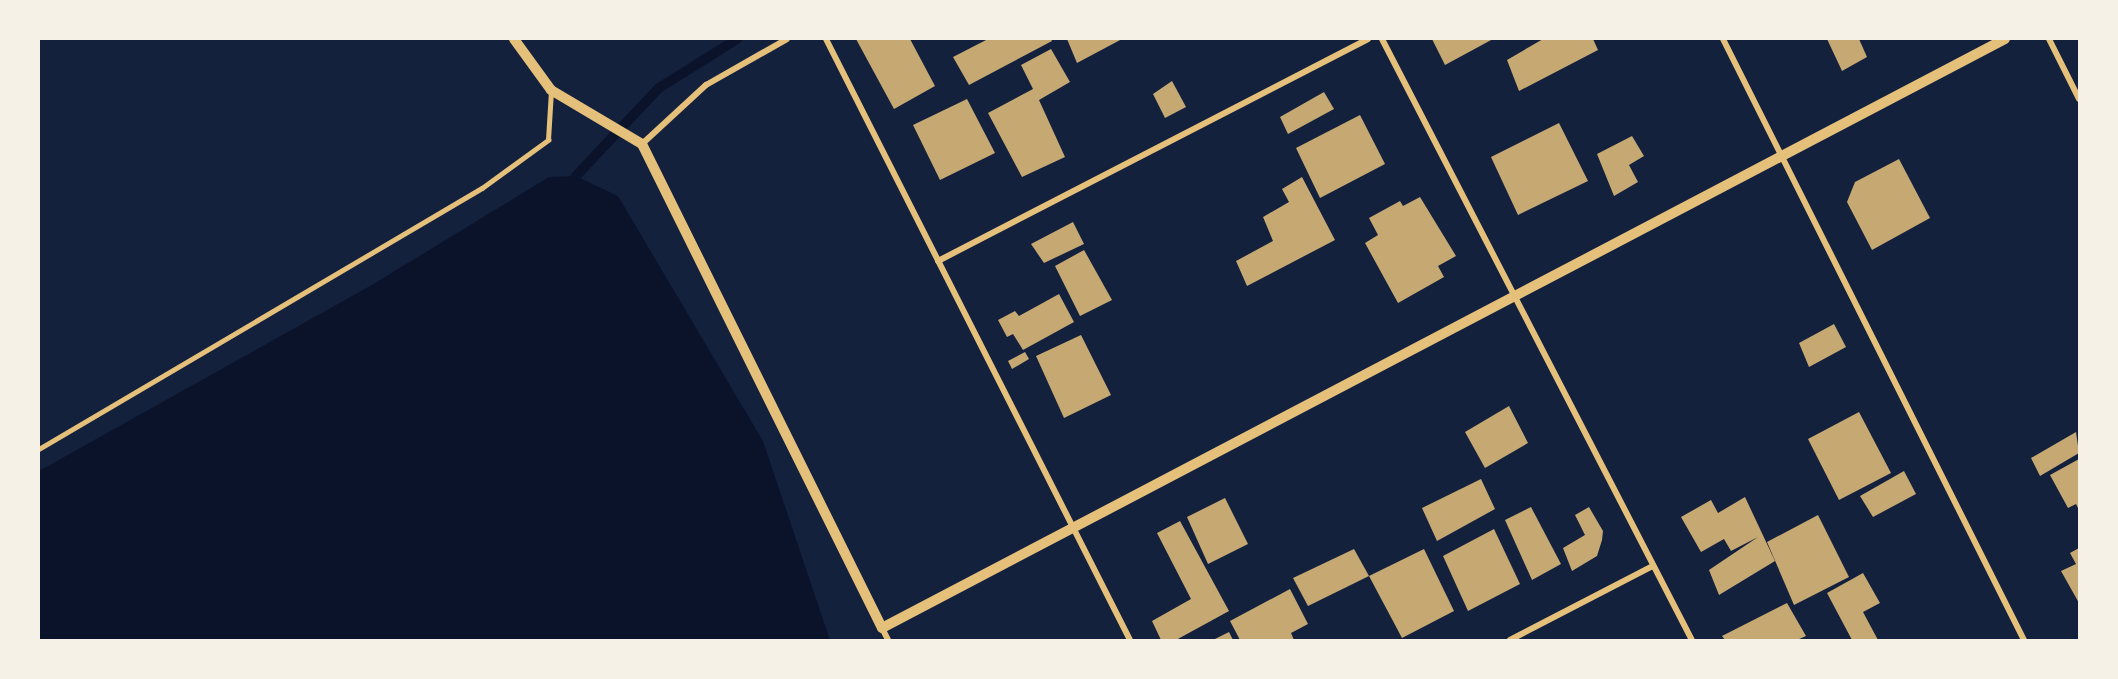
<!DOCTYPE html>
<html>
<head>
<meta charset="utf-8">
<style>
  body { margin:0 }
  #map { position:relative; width:2118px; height:679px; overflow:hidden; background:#14213d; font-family:"Playfair Display",serif }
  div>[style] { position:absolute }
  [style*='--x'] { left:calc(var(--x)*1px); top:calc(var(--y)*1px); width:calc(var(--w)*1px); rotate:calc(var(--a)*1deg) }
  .water>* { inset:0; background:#0b132b }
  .stream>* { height:10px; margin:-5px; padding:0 5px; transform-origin:5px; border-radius:5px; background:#0b132b }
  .building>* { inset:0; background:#c6a872 }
  .service>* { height:4.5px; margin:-2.25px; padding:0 2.25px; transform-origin:2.25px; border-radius:2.25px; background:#e5c07b }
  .minor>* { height:6px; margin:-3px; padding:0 3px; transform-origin:3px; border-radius:3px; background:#e5c07b }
  .tertiary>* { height:10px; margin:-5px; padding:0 5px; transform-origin:5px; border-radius:5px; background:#e5c07b }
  span { translate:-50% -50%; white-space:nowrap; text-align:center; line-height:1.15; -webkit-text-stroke:6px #f6f1e7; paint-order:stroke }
  .frame { position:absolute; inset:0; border:40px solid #f6f1e7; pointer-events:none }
</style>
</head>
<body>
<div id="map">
  <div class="water">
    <i style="clip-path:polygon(576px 176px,618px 196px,763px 441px,830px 640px,39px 640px,39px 471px,370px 286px,549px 177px)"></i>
  </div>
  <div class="stream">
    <i style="--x:576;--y:176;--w:121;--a:-46.7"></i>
    <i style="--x:659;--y:88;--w:92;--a:-32.1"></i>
  </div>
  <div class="building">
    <i style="clip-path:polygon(856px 39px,910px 39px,935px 86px,894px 109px)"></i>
    <i style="clip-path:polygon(988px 39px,1051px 39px,1052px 41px,969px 85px,953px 57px)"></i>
    <i style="clip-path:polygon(1067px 39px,1122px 39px,1077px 63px)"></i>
    <i style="clip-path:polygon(1432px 39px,1493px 39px,1445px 65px)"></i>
    <i style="clip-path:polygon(1543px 39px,1593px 39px,1598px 50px,1519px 91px,1507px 60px)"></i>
    <i style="clip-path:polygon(1827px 39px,1859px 39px,1867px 57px,1842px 71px)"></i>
    <i style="clip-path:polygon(1051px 49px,1070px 82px,1039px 100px,1065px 157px,1022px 177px,988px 113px,1033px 89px,1021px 65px)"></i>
    <i style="clip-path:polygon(1172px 81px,1186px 107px,1165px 118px,1153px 94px)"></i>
    <i style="clip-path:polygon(1324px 92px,1334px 109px,1288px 134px,1280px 117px)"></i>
    <i style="clip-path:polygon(967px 99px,995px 153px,940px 180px,913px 125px)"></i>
    <i style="clip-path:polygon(1360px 115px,1385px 164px,1320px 198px,1296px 148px)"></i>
    <i style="clip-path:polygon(1559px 123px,1588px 181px,1518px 215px,1491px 157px)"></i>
    <i style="clip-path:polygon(1632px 136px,1644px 156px,1629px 165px,1638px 182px,1614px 196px,1597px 154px)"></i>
    <i style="clip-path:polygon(1899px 159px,1930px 218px,1872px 250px,1847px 202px,1855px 182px)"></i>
    <i style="clip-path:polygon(1302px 177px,1335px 240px,1247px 286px,1236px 261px,1273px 241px,1263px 217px,1289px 202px,1282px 189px)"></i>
    <i style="clip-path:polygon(1420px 197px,1456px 256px,1438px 266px,1444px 277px,1398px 303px,1365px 243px,1378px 235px,1369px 218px,1400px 201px,1403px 206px)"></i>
    <i style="clip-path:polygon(1073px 222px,1084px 244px,1044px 263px,1031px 244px)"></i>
    <i style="clip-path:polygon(1084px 250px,1112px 300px,1080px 316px,1055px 266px)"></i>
    <i style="clip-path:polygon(1059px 294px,1074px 322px,1023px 350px,1013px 334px,1007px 337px,998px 320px,1015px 311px,1019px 316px)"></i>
    <i style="clip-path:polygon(1834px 324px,1846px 347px,1809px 367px,1799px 343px)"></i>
    <i style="clip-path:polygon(1081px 335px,1111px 395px,1064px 418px,1036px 356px)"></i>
    <i style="clip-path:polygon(1025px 352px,1029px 359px,1012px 369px,1008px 361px)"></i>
    <i style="clip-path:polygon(1509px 406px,1528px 443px,1485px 468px,1465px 432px)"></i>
    <i style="clip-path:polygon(1859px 412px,1891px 473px,1839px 500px,1808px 439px)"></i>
    <i style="clip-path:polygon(2076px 432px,2079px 453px,2040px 476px,2031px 458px)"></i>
    <i style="clip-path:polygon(2079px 459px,2079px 510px,2076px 504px,2068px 508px,2050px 475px)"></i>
    <i style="clip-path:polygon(1904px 471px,1916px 494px,1873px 517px,1860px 496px)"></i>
    <i style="clip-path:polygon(1481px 479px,1495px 509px,1437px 541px,1422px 508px)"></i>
    <i style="clip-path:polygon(1745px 497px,1775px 561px,1719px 595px,1709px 570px,1758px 537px,1731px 551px,1724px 539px,1701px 552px,1681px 517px,1711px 500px,1718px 513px)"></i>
    <i style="clip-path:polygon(1225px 498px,1248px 544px,1208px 564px,1187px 517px)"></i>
    <i style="clip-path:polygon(1531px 507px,1561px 564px,1532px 580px,1505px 520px)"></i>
    <i style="clip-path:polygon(1589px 507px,1603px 531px,1602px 540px,1597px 556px,1572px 571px,1563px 548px,1585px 535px,1575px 515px)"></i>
    <i style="clip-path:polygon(1818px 515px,1849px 577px,1794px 605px,1767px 542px)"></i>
    <i style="clip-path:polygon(1180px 521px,1229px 611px,1176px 640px,1161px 640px,1152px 621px,1191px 599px,1157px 533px)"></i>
    <i style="clip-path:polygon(1494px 529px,1520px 584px,1468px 611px,1443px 556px)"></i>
    <i style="clip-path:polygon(2079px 548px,2079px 603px,2061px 571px,2076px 564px,2070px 553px)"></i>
    <i style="clip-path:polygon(1354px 549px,1369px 576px,1308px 606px,1293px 578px)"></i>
    <i style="clip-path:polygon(1424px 549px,1454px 611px,1402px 638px,1369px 576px)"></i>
    <i style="clip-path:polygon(1863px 573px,1880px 603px,1863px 612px,1878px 640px,1852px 640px,1827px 593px)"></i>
    <i style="clip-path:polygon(1290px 589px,1308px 624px,1291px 633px,1294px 640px,1240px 640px,1230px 621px)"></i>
    <i style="clip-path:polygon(1787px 603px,1806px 636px,1797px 640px,1725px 640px,1722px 636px)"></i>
    <i style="clip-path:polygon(1229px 632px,1233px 640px,1213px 640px)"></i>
  </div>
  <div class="service">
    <i style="--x:39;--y:449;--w:514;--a:-30.51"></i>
    <i style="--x:482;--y:188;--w:82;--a:-36"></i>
    <i style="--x:548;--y:140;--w:49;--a:-86.5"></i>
  </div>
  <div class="minor">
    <i style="--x:826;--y:39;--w:674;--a:63.17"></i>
    <i style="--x:1382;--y:39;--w:676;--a:62.72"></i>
    <i style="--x:1723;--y:39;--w:672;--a:63.4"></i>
    <i style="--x:2049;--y:39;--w:67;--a:63.4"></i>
    <i style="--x:642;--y:144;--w:87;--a:-42.7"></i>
    <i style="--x:706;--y:85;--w:93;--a:-29.6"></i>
    <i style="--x:938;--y:261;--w:484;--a:-27.3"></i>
    <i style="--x:882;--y:628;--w:13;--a:63"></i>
    <i style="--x:1510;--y:640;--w:161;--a:-27.4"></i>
  </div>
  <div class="tertiary">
    <i style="--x:514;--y:39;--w:63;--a:54"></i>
    <i style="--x:551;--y:90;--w:106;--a:30.7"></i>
    <i style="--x:642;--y:144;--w:540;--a:63.62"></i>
    <i style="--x:882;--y:628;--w:1268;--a:-27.68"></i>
  </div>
  <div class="frame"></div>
</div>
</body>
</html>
